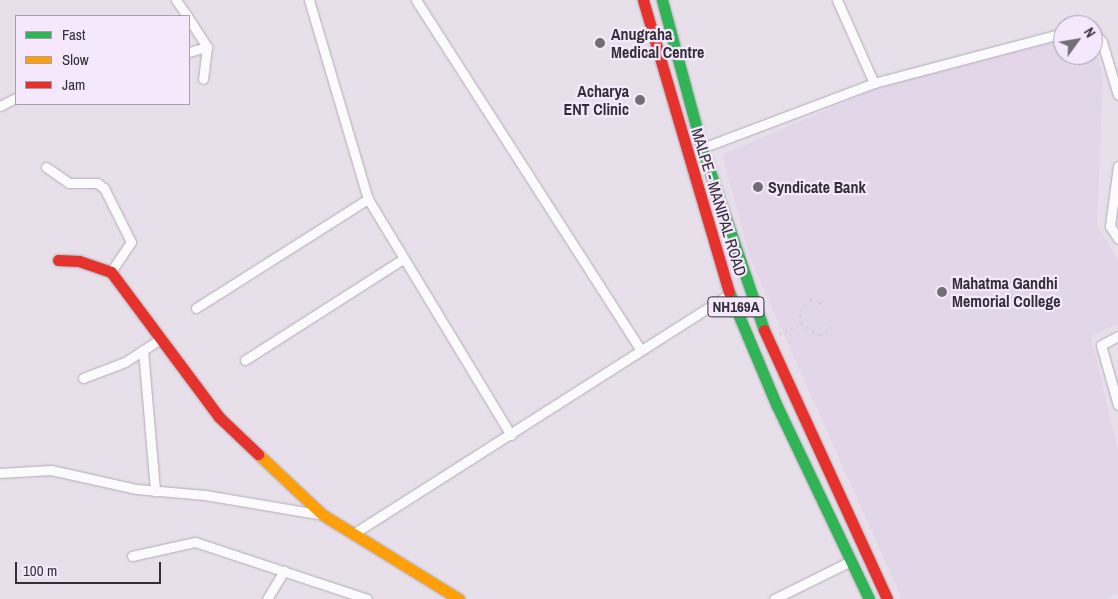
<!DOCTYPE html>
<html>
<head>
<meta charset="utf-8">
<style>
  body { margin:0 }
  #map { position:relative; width:1118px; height:599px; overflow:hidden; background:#e7e0ea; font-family:"Archivo Narrow",sans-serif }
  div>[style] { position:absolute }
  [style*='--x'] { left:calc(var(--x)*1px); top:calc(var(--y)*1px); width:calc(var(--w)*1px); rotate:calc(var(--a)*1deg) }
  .built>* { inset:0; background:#e3d6e9 }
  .path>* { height:2px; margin-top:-1px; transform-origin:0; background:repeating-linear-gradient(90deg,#d3d1d4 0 2.5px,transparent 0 6.5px) }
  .roads { filter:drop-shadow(0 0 1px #b2acb5) drop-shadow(0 0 1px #b2acb5) }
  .street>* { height:9px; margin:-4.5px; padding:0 4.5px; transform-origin:4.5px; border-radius:4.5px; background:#fbfafc }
  .fast>* { height:11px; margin:-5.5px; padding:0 5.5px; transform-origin:5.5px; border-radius:5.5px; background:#30b455 }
  .slow>* { height:11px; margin:-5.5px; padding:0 5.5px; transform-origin:5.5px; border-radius:5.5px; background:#ff9f0a }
  .jam>* { height:11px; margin:-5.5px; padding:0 5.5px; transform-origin:5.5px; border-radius:5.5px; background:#e5322d }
  .dots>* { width:14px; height:14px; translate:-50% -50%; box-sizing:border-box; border:2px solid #f5e8fd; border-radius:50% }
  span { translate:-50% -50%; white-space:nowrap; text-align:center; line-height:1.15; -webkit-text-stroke:4.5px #f5e8fd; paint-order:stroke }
  .shield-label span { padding:1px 4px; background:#f5e8fd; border:1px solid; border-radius:4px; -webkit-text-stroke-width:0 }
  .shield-label { font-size:15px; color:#342f37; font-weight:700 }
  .poi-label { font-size:16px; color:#342f37; font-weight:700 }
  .left { translate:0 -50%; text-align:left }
  .right { translate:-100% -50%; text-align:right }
  .street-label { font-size:16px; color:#342f37 }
  .legend { position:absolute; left:15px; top:15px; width:175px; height:90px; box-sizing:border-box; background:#f5e8fd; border:1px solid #a89eae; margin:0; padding:6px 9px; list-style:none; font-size:15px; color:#342f37 }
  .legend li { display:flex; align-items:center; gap:10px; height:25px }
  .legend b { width:25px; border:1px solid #a89eae }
  .north { position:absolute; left:1053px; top:15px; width:50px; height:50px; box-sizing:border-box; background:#f5e8fd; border:1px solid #a89eae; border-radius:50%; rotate:58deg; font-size:14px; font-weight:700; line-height:20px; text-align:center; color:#342f37 }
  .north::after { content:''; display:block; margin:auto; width:18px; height:22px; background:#736d76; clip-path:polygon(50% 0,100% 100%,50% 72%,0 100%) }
  .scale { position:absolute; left:15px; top:562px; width:146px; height:22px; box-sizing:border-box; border:2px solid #342f37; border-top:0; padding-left:6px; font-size:15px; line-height:18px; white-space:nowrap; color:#342f37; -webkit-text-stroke:4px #f5e8fd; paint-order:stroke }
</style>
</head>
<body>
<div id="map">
  <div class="built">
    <i style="clip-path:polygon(1063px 39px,1063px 55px,1093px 55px,1093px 41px,1103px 75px,1097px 225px,1118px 260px,1118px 324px,1091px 336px,1118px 451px,1118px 593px,1105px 599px,902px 599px,751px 261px,722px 155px,882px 86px)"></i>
  </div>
  <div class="path">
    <i style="--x:801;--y:324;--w:22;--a:32"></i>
    <i style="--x:820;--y:336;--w:14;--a:-36"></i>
    <i style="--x:831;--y:328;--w:7;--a:-106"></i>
    <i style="--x:779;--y:335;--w:25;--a:-27"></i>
    <i style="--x:801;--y:324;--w:13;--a:-94"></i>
    <i style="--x:800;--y:311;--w:15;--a:-48"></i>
    <i style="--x:810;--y:300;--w:10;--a:11"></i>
    <i style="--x:820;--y:302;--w:7;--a:56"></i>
  </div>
  <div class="roads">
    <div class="street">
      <i style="--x:176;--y:0;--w:19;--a:55"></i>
      <i style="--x:309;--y:0;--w:208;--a:73.5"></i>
      <i style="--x:368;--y:199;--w:276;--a:58.8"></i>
      <i style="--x:416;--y:0;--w:413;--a:57.3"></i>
      <i style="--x:837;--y:0;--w:91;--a:66"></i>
      <i style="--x:189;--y:19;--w:33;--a:57"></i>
      <i style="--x:207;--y:47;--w:32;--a:97"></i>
      <i style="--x:1093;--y:30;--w:15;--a:53"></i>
      <i style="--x:1102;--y:42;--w:55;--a:73.2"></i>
      <i style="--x:189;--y:52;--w:19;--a:-16"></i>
      <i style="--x:0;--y:106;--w:18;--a:-27"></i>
      <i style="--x:702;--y:148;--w:184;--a:-20.7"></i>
      <i style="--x:874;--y:83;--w:196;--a:-14.8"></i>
      <i style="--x:1118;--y:166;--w:61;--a:97.6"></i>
      <i style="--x:1110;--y:226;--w:15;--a:58"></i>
      <i style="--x:46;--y:167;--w:28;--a:35"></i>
      <i style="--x:69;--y:183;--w:28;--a:0"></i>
      <i style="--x:97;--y:183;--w:9;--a:36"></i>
      <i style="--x:104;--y:188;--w:60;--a:63.4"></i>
      <i style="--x:131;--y:242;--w:36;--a:124"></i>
      <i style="--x:196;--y:308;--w:204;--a:-32.4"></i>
      <i style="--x:1118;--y:336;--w:19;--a:152"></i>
      <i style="--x:1101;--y:345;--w:62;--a:74.2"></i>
      <i style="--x:143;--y:350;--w:142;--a:85.1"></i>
      <i style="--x:245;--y:360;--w:188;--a:-32.6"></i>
      <i style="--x:83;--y:378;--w:45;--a:-20.9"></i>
      <i style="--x:125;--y:362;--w:44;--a:-33"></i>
      <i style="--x:0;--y:473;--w:51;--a:-3.4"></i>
      <i style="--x:51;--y:470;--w:88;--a:12.5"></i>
      <i style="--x:137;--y:489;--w:68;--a:5"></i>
      <i style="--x:205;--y:495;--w:120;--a:9.6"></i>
      <i style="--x:353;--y:534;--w:447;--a:-32.5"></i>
      <i style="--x:132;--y:556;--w:65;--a:-12.5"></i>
      <i style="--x:195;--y:542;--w:181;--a:18.3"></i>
      <i style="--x:267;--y:599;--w:33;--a:-59"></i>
      <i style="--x:774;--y:599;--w:86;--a:-26.3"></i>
    </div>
    <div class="fast">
      <i style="--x:662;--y:0;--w:153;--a:74.9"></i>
      <i style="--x:702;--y:148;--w:192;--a:71.2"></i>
      <i style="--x:729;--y:292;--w:124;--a:67.2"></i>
      <i style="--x:777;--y:406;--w:214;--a:64.5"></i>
    </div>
    <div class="slow">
      <i style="--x:258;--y:454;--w:89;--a:43.2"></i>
      <i style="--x:323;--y:515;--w:160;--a:31.7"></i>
    </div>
    <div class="jam">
      <i style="--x:643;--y:0;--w:304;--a:73.6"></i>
      <i style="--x:58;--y:260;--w:21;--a:3"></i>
      <i style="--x:79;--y:261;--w:34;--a:19"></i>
      <i style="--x:111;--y:272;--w:181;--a:53.3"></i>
      <i style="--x:219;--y:417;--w:54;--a:43.5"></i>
      <i style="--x:764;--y:330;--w:296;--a:65.4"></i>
    </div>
  </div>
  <div class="dots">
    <i style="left:600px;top:43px;background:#736d76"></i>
    <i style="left:640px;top:100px;background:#736d76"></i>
    <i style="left:758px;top:187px;background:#736d76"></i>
    <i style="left:942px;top:292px;background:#736d76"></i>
  </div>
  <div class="shield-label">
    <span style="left:736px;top:307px">NH169A</span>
  </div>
  <div class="poi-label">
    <span class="left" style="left:611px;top:43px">Anugraha<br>Medical Centre</span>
    <span class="right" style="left:629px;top:100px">Acharya<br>ENT Clinic</span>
    <span class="left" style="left:768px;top:187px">Syndicate Bank</span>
    <span class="left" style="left:952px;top:292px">Mahatma Gandhi<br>Memorial College</span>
  </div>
  <div class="street-label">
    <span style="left:719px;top:202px;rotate:73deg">MALPE - MANIPAL ROAD</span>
  </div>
  <ul class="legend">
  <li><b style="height:6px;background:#30b455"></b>Fast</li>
  <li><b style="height:6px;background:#ff9f0a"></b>Slow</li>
  <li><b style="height:6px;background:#e5322d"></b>Jam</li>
  </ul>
  <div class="north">N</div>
  <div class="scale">100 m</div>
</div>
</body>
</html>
